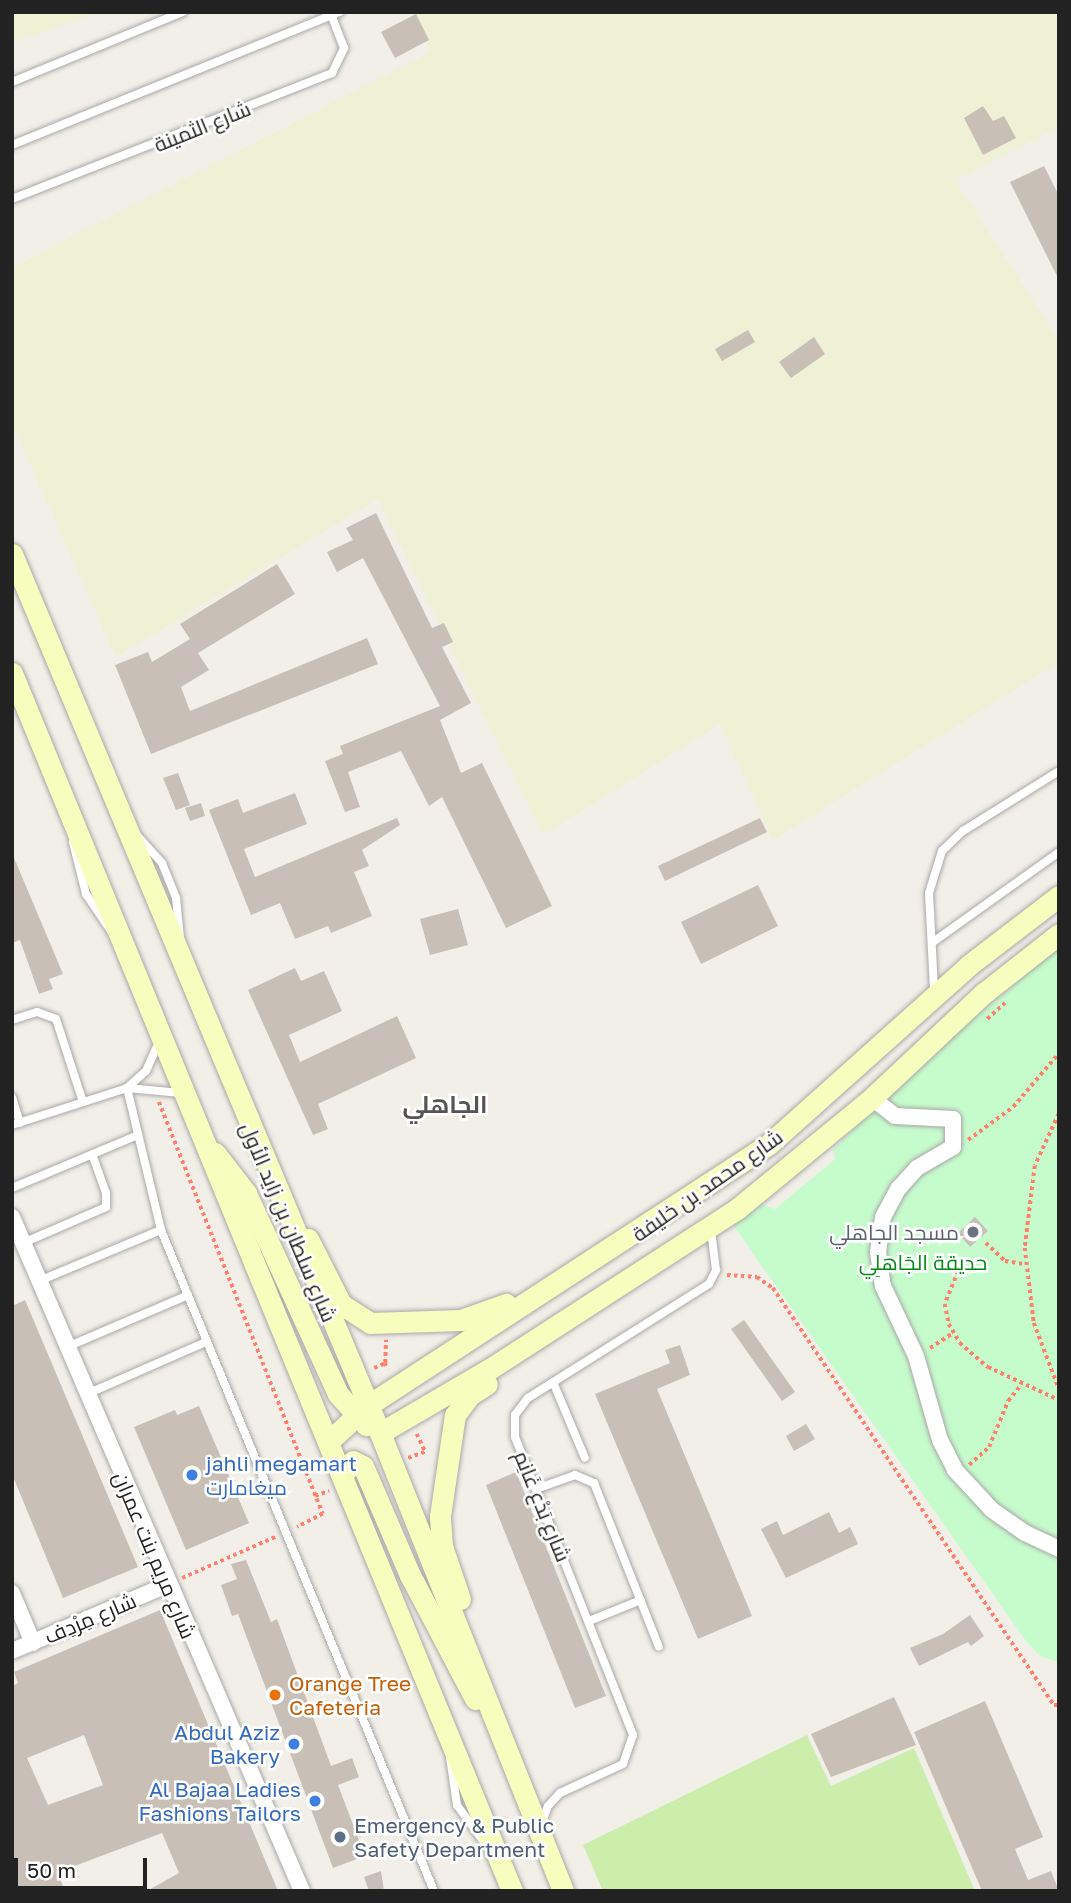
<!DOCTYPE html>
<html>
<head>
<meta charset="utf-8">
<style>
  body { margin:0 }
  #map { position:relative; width:1071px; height:1903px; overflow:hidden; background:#f2efe9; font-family:"Golos Text",Cairo,sans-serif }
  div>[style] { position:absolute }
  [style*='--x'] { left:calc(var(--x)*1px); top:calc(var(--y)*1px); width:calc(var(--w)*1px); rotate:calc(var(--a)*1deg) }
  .farmland>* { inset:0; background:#eef1d4 }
  .grass>* { inset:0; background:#cbeead }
  .park>* { inset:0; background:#c6fccc }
  .building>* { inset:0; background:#c8bfb7 }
  .path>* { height:3.5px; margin-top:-1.75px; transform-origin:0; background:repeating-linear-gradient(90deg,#ff816d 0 3.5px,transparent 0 7px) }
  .roads { filter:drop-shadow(0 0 2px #a9a9a9) drop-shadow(0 0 2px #a9a9a9) }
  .lane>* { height:8px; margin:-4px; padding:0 4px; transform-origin:4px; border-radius:4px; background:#fff }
  .street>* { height:16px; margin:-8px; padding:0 8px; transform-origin:8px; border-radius:8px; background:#fff }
  .secondary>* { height:21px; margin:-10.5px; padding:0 10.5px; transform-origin:10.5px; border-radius:10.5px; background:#f7fdbc }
  .dots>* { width:19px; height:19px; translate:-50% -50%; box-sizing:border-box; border:4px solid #fff; border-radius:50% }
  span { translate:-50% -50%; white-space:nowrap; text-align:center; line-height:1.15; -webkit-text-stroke:5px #fff; paint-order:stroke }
  .street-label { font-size:21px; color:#222 }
  .worship-label { font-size:21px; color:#5b616d }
  .right { translate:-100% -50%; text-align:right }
  .park-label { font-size:21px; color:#068a16 }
  .shop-label { font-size:21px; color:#366cbe }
  .left { translate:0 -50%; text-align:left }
  .food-label { font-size:21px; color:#c56008 }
  .service-label { font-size:21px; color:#4e5e75 }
  .quarter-label { font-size:24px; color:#555; font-weight:700 }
  .frame { position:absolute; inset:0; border:14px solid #222; pointer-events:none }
  .scale { position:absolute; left:14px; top:1858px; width:133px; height:32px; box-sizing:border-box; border:4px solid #222; border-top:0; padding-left:9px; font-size:21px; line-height:24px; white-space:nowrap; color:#222; -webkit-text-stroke:5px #fff; paint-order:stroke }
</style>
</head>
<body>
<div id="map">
  <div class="farmland">
    <i style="clip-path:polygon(12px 12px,99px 12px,12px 42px)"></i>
    <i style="clip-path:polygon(409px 12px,1059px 12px,1059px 127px,955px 180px,1059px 341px,1059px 662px,773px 840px,720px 724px,543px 835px,378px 499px,116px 657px,12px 423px,12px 268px,431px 52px)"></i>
  </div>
  <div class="grass">
    <i style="clip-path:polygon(807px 1735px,831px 1786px,914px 1748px,975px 1891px,603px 1891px,583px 1845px)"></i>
  </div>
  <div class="park">
    <i style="clip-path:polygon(1059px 947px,1059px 1662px,1040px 1656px,1026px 1641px,733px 1225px,759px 1203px,775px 1209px,835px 1159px,833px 1149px,931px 1055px)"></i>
  </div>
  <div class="building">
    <i style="clip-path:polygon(416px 14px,429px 40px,395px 58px,381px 32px)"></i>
    <i style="clip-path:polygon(983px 106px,993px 121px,1004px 116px,1016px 138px,983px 155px,964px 118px)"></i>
    <i style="clip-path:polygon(1044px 166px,1059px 196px,1059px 280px,1010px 182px)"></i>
    <i style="clip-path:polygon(748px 330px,755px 342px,722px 361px,715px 349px)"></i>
    <i style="clip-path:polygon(814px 337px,825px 354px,791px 378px,779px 362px)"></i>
    <i style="clip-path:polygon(376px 513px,432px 628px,444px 623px,453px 642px,442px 647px,471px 703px,440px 720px,461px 773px,482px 763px,552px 906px,506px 928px,442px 797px,429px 806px,401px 751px,348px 772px,360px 807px,345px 812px,325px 761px,343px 754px,340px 746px,440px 706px,363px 558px,337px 572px,327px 552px,353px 540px,346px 528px)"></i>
    <i style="clip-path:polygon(277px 564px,295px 594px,198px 653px,209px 670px,181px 687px,190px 711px,367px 638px,378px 664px,151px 754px,115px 665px,148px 652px,152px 662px,190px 639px,180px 624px)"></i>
    <i style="clip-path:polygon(178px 773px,190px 805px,176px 810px,163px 778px)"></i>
    <i style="clip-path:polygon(295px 793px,307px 824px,244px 849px,255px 877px,397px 818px,400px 825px,362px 850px,369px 866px,354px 872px,372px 916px,331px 933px,328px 926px,295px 939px,280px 903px,251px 915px,209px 810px,238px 799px,243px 813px)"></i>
    <i style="clip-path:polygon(201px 803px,205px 816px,190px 821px,185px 808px)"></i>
    <i style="clip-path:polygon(760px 818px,767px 832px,665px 881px,658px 866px)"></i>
    <i style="clip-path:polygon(12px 853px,63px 974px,49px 979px,53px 989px,39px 994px,20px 940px,12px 943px)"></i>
    <i style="clip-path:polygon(758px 885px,778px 926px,701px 964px,681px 922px)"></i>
    <i style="clip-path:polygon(458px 909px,468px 945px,430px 955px,420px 919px)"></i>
    <i style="clip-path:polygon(295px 968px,301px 981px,324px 971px,342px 1011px,289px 1035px,300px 1062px,397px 1016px,416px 1058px,318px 1104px,328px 1129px,313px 1135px,248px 990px)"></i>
    <i style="clip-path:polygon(975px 1217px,988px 1231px,970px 1247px,958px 1233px)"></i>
    <i style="clip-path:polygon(25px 1300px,138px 1567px,63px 1598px,12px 1474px,12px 1306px)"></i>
    <i style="clip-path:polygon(744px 1320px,795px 1392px,782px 1401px,731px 1329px)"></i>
    <i style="clip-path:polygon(680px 1345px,690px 1375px,657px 1389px,752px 1616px,698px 1639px,595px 1394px,670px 1363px,665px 1350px)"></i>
    <i style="clip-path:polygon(199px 1406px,249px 1523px,186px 1550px,134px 1427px,175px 1410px,177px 1415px)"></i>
    <i style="clip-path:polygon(806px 1424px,815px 1439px,794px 1451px,786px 1436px)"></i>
    <i style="clip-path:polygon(516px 1472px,606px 1696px,575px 1708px,486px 1485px)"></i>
    <i style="clip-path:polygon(829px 1512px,839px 1533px,850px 1527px,858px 1544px,786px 1578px,761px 1529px,777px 1521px,783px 1535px)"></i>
    <i style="clip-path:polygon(246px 1560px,271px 1622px,277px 1619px,331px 1766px,352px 1758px,359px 1777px,338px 1785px,365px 1856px,333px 1868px,238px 1614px,232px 1616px,221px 1585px,237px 1579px,231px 1564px)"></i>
    <i style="clip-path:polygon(evenodd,160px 1610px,278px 1891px,147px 1891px,179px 1873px,162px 1833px,72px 1867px,73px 1870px,59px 1876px,65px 1891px,12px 1891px,12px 1686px,18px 1683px,14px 1672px,160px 1610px,84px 1735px,103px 1785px,48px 1805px,27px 1758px,84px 1735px)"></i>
    <i style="clip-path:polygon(970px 1615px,984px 1636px,971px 1646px,968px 1642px,919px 1666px,910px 1648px,943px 1634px)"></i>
    <i style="clip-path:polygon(894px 1697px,916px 1745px,831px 1777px,811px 1734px)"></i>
    <i style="clip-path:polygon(985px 1701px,1043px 1837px,1015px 1849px,1028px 1880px,1051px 1871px,1059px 1891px,982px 1891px,914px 1732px)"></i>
    <i style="clip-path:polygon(381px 1871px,384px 1891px,369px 1891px,364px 1877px)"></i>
  </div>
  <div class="path">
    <i style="--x:987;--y:1019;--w:24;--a:-42"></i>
    <i style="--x:159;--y:1102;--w:443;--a:68.3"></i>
    <i style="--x:323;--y:1514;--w:29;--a:153"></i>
    <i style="--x:1059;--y:1114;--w:57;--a:114.8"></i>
    <i style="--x:1035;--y:1166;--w:83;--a:97"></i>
    <i style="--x:1025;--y:1248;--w:76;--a:83.2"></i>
    <i style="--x:1034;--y:1323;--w:71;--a:69.3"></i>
    <i style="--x:968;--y:1140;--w:56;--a:-36.3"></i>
    <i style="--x:1013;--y:1107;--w:71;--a:-49.6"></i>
    <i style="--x:986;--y:1243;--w:26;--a:43"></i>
    <i style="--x:1005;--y:1261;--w:20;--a:9"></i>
    <i style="--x:961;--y:1265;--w:42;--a:112.3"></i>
    <i style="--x:945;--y:1304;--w:20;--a:79"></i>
    <i style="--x:949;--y:1324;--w:22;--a:60"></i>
    <i style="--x:960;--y:1343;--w:37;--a:41"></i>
    <i style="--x:988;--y:1367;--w:78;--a:24.9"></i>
    <i style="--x:727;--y:1275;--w:30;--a:4"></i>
    <i style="--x:757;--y:1277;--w:19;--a:35"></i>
    <i style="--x:773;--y:1288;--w:503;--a:56.03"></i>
    <i style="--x:1054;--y:1705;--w:5;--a:0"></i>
    <i style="--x:930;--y:1348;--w:27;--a:-33"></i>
    <i style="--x:385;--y:1363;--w:23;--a:-88"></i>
    <i style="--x:374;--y:1368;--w:12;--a:-24"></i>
    <i style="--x:385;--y:1363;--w:7;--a:63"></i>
    <i style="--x:417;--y:1434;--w:19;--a:65"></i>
    <i style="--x:408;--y:1458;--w:20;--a:-20"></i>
    <i style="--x:969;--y:1465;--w:27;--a:-42"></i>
    <i style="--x:989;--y:1447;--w:50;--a:-67.6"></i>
    <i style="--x:1008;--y:1401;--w:22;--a:-51"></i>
    <i style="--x:315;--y:1496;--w:15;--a:-20"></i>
    <i style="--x:182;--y:1578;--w:102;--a:-23.8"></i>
  </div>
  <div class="roads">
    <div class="lane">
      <i style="--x:12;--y:82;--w:185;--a:-22.3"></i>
      <i style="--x:12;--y:145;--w:354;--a:-22.1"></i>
      <i style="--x:12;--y:199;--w:344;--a:-21.5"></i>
      <i style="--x:332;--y:73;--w:28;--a:-64"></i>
      <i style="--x:344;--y:48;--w:34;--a:-111"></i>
      <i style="--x:134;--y:832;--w:42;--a:47.9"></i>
      <i style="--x:162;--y:863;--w:38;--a:68"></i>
      <i style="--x:176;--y:898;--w:40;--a:84.3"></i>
      <i style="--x:73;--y:842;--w:54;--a:76"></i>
      <i style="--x:86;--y:894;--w:45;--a:56"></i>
      <i style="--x:933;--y:942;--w:155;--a:-35.5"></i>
      <i style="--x:934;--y:989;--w:96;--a:-93"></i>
      <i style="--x:929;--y:893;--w:44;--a:-72.8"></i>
      <i style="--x:942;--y:851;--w:29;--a:-44"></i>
      <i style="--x:963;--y:831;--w:113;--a:-32"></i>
      <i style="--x:12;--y:1020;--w:26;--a:-18"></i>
      <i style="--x:37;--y:1012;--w:20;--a:20"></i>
      <i style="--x:56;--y:1019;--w:87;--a:72"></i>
      <i style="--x:127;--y:1088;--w:146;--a:76.5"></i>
      <i style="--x:161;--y:1230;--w:715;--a:67.56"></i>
      <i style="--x:127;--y:1088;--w:25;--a:-42"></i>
      <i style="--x:146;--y:1071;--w:32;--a:-66"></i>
      <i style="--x:12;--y:1097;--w:27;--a:73"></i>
      <i style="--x:12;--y:1125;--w:121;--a:-17.8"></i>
      <i style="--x:127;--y:1088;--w:54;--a:5.3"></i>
      <i style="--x:12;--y:1188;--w:137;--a:-22.8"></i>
      <i style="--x:23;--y:1243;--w:90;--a:-23.4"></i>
      <i style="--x:106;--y:1207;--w:14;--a:-90"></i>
      <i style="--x:106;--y:1193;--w:41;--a:-109.7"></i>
      <i style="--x:39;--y:1281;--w:132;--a:-22.7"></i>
      <i style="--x:67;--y:1347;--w:129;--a:-23.2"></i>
      <i style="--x:553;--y:1382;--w:82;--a:67.2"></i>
      <i style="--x:87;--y:1394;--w:130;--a:-23.6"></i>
      <i style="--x:536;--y:1489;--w:41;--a:-19.7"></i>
      <i style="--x:575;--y:1475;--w:21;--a:23"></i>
      <i style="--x:594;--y:1483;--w:176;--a:68.4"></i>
      <i style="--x:589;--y:1621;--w:56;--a:-22"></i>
      <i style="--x:450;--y:1757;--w:49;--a:81.7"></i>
      <i style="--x:457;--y:1805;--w:49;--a:54.1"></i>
      <i style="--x:541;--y:1825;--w:20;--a:-70"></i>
      <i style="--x:548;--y:1806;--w:18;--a:-47"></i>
      <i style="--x:560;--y:1793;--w:69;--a:-24.7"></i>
      <i style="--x:623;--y:1764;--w:31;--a:-71"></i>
      <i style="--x:633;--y:1735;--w:321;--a:-111.6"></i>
      <i style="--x:515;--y:1437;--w:22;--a:-90"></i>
      <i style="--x:515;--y:1415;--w:21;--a:-53"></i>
      <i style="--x:528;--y:1398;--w:214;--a:-32.2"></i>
      <i style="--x:709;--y:1284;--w:16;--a:-63"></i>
      <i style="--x:716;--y:1270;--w:40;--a:-97.1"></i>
    </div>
    <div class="street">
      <i style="--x:872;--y:1098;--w:29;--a:38"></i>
      <i style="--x:895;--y:1116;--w:58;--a:3"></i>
      <i style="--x:953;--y:1119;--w:28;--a:90"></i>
      <i style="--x:953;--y:1147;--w:42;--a:149.7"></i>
      <i style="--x:917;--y:1168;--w:28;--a:132"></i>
      <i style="--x:898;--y:1189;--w:32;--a:118"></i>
      <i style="--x:883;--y:1217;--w:35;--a:98"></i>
      <i style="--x:878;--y:1252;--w:34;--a:82"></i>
      <i style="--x:883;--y:1286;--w:77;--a:64.8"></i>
      <i style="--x:916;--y:1356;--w:87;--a:74.1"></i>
      <i style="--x:940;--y:1440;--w:34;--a:63"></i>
      <i style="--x:955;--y:1470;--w:54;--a:47.2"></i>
      <i style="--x:992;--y:1510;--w:40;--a:34.9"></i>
      <i style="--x:1025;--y:1533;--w:38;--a:25"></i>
      <i style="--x:12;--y:1217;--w:734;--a:66.72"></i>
      <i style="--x:12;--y:1593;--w:54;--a:67.2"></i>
      <i style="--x:12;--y:1651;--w:168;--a:-23.1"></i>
    </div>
    <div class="secondary">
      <i style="--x:12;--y:554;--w:953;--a:67.28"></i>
      <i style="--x:380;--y:1433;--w:493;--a:68.2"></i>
      <i style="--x:12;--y:673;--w:1317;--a:67.68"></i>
      <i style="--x:215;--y:1153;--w:51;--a:52.2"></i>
      <i style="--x:246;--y:1193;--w:221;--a:65.4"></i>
      <i style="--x:338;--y:1394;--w:42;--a:47.9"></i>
      <i style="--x:308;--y:1239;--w:73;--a:63.1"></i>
      <i style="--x:341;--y:1304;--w:35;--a:33"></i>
      <i style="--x:370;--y:1323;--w:91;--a:-1.9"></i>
      <i style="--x:461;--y:1320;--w:48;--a:-19.6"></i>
      <i style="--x:380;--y:1433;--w:125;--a:-30.3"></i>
      <i style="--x:488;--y:1370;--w:297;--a:-32.9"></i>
      <i style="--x:737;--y:1209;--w:175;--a:-39.4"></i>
      <i style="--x:872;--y:1098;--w:154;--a:-43.2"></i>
      <i style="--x:984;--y:993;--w:95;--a:-38.2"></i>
      <i style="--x:330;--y:1440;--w:50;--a:-42.6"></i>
      <i style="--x:367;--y:1406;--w:478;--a:-33.1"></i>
      <i style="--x:768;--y:1145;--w:270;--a:-41.8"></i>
      <i style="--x:969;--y:965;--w:113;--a:-37.5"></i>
      <i style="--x:343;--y:1474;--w:16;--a:-52"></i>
      <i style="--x:353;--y:1461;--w:11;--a:27"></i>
      <i style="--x:363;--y:1466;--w:119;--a:66.7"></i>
      <i style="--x:410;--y:1575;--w:140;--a:62.3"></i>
      <i style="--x:460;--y:1599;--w:56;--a:-108.8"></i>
      <i style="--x:442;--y:1546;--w:30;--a:-94"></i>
      <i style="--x:440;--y:1516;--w:102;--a:-81.6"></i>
      <i style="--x:455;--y:1415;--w:25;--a:-53"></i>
      <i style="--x:470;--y:1395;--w:20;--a:-33"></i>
    </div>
  </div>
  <div class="dots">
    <i style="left:973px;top:1232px;background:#6b7280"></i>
    <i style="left:192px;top:1475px;background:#3f7fe0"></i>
    <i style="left:275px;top:1695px;background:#e8710a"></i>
    <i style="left:294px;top:1744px;background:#3f7fe0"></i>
    <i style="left:315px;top:1801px;background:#3f7fe0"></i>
    <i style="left:340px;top:1837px;background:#5c6f8a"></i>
  </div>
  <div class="street-label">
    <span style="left:202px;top:126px;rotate:-22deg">شارع الثمينة</span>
    <span style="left:707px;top:1185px;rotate:-35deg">شارع محمد بن خليفة</span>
    <span style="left:289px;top:1222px;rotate:67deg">شارع سلطان بن زايد الأول</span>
    <span style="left:543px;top:1506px;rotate:68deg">شارع بَدْع غَانِم</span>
    <span style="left:155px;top:1555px;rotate:67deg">شارع مريم بنت عمران</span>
    <span style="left:90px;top:1618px;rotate:-23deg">شارع مِرْدِف</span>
  </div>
  <div class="worship-label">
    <span class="right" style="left:959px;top:1232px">مسجد الجاهلي</span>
  </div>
  <div class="park-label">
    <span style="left:923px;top:1262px">حديقة الجَاهلِي</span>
  </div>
  <div class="shop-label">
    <span class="left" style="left:206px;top:1475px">jahli megamart<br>ميغامارت</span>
    <span class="right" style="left:280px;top:1744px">Abdul Aziz<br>Bakery</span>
    <span class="right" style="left:301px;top:1801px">Al Bajaa Ladies<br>Fashions Tailors</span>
  </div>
  <div class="food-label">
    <span class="left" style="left:289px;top:1695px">Orange Tree<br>Cafeteria</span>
  </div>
  <div class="service-label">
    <span class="left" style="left:354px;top:1837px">Emergency &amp; Public<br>Safety Department</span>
  </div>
  <div class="quarter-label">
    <span style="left:445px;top:1104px">الجاهلي</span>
  </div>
  <div class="frame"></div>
  <div class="scale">50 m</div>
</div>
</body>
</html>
